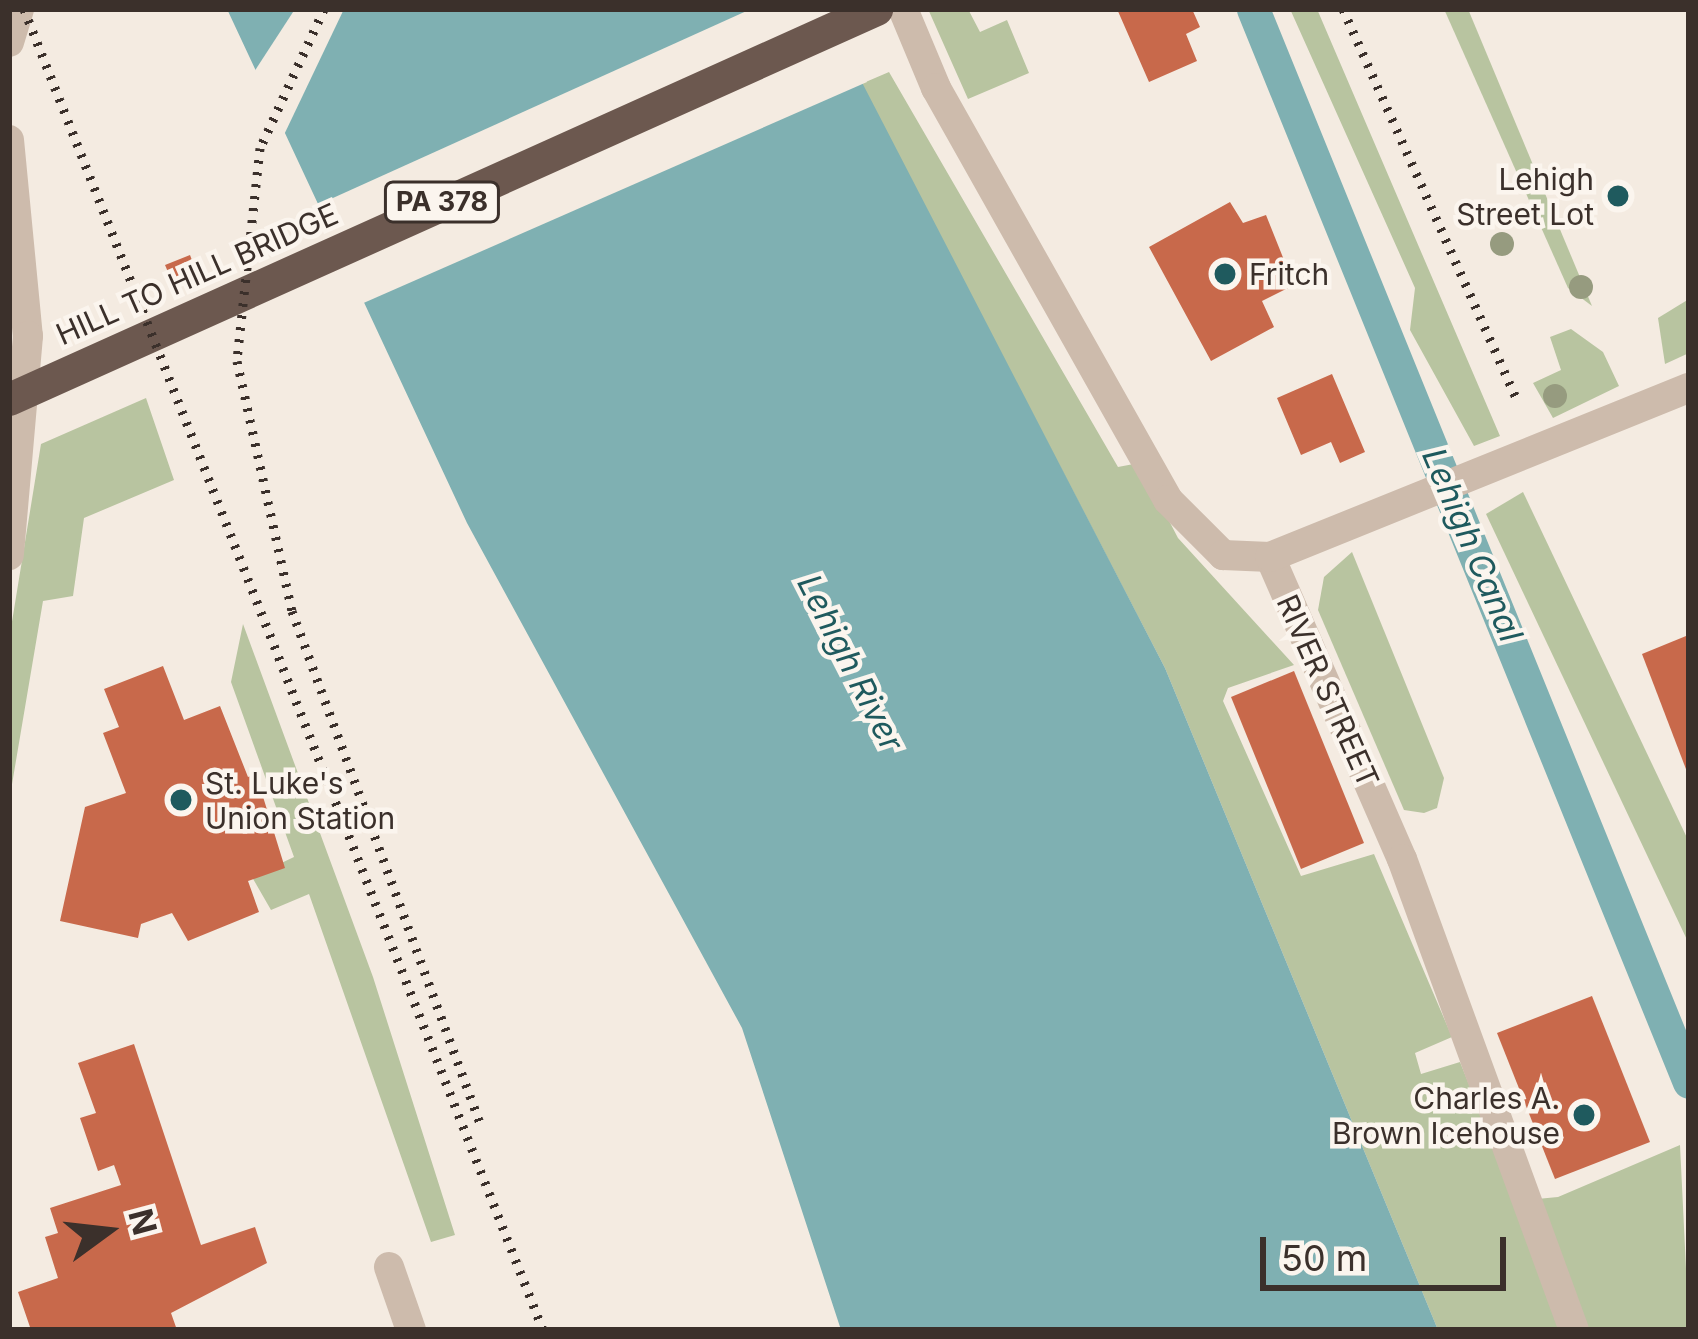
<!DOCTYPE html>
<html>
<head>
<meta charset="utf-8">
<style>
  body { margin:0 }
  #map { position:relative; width:1698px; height:1339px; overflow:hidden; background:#f4ebe1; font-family:Inter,sans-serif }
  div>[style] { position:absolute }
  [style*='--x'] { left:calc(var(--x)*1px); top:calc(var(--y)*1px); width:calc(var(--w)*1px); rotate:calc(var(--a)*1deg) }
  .green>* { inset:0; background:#b8c4a0 }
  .water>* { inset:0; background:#7fb0b2 }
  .pier>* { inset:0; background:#f4ebe1 }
  .canal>* { height:33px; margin:-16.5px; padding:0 16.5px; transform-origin:16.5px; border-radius:16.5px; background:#7fb0b2 }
  .building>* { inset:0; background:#c8694b }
  .minor>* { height:30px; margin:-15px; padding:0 15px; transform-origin:15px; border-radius:15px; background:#cdbbac }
  .trunk>* { height:33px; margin:-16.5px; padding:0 16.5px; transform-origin:16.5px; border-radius:16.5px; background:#6c584f }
  .rail>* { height:9px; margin-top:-4.5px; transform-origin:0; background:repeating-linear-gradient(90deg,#3b302b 0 3px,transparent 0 12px) }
  .trees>* { width:24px; height:24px; margin:-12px; border-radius:50%; background:#969b7f }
  .dots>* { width:33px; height:33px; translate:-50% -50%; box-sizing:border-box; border:6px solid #fbf5ee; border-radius:50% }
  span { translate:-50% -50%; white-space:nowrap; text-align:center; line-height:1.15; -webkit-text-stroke:9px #fbf5ee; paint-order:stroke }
  .shield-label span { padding:3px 9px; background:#fbf5ee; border:3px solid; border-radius:9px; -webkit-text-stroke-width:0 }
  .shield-label { font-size:27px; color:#3b302b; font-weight:700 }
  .poi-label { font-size:30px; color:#3b302b }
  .right { translate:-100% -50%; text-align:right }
  .left { translate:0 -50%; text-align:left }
  .street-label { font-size:30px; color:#3b302b }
  .water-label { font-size:33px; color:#1f5a5e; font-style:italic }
  .frame { position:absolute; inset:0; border:12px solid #3b302b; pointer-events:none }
  .north { position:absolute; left:48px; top:1171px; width:120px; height:120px; -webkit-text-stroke:9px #fbf5ee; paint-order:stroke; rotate:75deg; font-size:33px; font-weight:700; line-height:48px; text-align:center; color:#3b302b }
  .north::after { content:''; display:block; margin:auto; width:42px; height:54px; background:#3b302b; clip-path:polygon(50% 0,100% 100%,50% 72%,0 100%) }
  .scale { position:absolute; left:1260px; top:1237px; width:246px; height:54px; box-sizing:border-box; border:6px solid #3b302b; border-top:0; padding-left:15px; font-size:36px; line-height:42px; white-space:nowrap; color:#3b302b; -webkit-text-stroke:9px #fbf5ee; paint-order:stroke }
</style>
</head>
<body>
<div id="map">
  <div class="green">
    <i style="clip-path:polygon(928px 9px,968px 9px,980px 32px,1007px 20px,1029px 73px,968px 99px)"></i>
    <i style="clip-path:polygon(1290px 9px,1317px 9px,1500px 436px,1474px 446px,1410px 330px,1415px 288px)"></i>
    <i style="clip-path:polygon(1444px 9px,1468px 9px,1592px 306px,1568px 288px)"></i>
    <i style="clip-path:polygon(889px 72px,1118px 467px,1139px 463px,1178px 538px,1294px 665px,1228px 688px,1223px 701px,1301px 876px,1374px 854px,1452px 1037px,1415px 1053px,1421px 1074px,1460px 1062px,1516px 1201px,1558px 1197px,1680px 1145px,1689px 1330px,1438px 1330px,1165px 668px,861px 84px)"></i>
    <i style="clip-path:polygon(1689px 299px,1689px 353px,1665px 364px,1658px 318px)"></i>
    <i style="clip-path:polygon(1571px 329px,1603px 352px,1619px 386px,1553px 418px,1533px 383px,1561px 370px,1550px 337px)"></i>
    <i style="clip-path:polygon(146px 398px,174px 480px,84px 518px,73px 596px,43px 601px,9px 802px,9px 640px,41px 444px)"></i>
    <i style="clip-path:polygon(1523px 492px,1689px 842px,1689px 944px,1486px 514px)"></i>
    <i style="clip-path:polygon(1352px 552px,1444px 778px,1437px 808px,1424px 813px,1404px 810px,1318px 610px,1324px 577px)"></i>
    <i style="clip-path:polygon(243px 624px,373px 977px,455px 1235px,431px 1242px,309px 894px,271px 910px,252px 877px,294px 857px,231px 682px)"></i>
  </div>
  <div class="water">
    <i style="clip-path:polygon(227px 9px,824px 9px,1165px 668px,1438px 1330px,841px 1330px,742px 1028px,467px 523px)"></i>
  </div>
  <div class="pier">
    <i style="clip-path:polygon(295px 9px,344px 9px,282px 139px,252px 75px)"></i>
    <i style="clip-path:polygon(751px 9px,831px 9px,867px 82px,359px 305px,313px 207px)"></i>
  </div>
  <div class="canal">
    <i style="--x:1253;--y:9;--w:1158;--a:67.89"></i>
  </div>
  <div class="building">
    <i style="clip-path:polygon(1117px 9px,1192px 9px,1200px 27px,1186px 34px,1197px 61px,1149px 82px)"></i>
    <i style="clip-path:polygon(1230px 202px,1243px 223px,1266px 215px,1294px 285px,1262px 301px,1274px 327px,1211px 361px,1149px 247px)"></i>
    <i style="clip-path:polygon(190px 255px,198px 276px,174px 286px,165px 265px)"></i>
    <i style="clip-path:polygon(1332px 374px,1365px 452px,1340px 463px,1331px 442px,1301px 455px,1277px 398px)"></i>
    <i style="clip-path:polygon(1686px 636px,1689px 642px,1689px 777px,1642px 654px)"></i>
    <i style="clip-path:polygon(163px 666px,184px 720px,220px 706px,248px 777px,256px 774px,285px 868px,248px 881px,259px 912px,188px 941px,172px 913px,141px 924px,138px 938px,60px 921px,85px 807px,126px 793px,103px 733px,119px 727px,104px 689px)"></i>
    <i style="clip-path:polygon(1294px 671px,1364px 843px,1301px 869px,1231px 697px)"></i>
    <i style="clip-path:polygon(1592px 996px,1650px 1142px,1555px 1179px,1497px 1033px)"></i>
    <i style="clip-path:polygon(134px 1044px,201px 1245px,255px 1227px,267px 1263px,171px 1313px,177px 1330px,31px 1330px,18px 1292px,58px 1278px,45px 1237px,58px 1233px,50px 1208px,121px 1185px,114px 1165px,98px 1171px,80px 1118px,96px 1113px,78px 1063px)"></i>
  </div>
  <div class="minor">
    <i style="--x:903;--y:9;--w:86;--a:67.3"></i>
    <i style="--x:936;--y:88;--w:473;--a:60.6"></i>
    <i style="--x:1168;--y:500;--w:78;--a:45"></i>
    <i style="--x:1223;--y:555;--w:47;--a:2.4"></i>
    <i style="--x:1270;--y:557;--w:330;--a:66.4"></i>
    <i style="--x:1402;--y:859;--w:501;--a:69.94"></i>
    <i style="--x:9;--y:42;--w:34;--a:-73"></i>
    <i style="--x:9;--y:140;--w:197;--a:84.5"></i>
    <i style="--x:28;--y:336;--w:220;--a:95"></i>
    <i style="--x:1270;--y:557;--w:452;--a:-22"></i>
    <i style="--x:389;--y:1267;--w:67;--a:70.8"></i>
  </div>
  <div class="trunk">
    <i style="--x:9;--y:399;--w:951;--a:-24.22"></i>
  </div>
  <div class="rail">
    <i style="--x:24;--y:9;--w:1419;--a:68.55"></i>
    <i style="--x:324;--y:9;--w:153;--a:114.7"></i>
    <i style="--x:260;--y:148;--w:214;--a:96.2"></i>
    <i style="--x:237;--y:361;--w:256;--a:77.6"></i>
    <i style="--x:292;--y:611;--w:545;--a:69.84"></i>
    <i style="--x:1343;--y:9;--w:427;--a:66"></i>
  </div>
  <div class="trees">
    <i style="left:1502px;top:244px"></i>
    <i style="left:1581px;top:287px"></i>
    <i style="left:1555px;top:396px"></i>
  </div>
  <div class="dots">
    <i style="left:1618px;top:196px;background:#1f5a5e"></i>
    <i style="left:1225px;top:274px;background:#1f5a5e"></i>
    <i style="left:181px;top:800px;background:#1f5a5e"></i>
    <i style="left:1584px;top:1115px;background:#1f5a5e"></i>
  </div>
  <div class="shield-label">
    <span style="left:442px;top:202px">PA 378</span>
  </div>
  <div class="poi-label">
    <span class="right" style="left:1594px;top:196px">Lehigh<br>Street Lot</span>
    <span class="left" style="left:1249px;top:274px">Fritch</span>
    <span class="left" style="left:205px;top:800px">St. Luke's<br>Union Station</span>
    <span class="right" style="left:1560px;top:1115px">Charles A.<br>Brown Icehouse</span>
  </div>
  <div class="street-label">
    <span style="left:197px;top:274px;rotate:-24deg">HILL TO HILL BRIDGE</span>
    <span style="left:1328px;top:691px;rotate:66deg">RIVER STREET</span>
  </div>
  <div class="water-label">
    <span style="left:1472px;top:545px;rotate:67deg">Lehigh Canal</span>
    <span style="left:850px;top:663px;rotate:63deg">Lehigh River</span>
  </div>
  <div class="frame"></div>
  <div class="north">N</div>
  <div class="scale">50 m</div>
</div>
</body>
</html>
